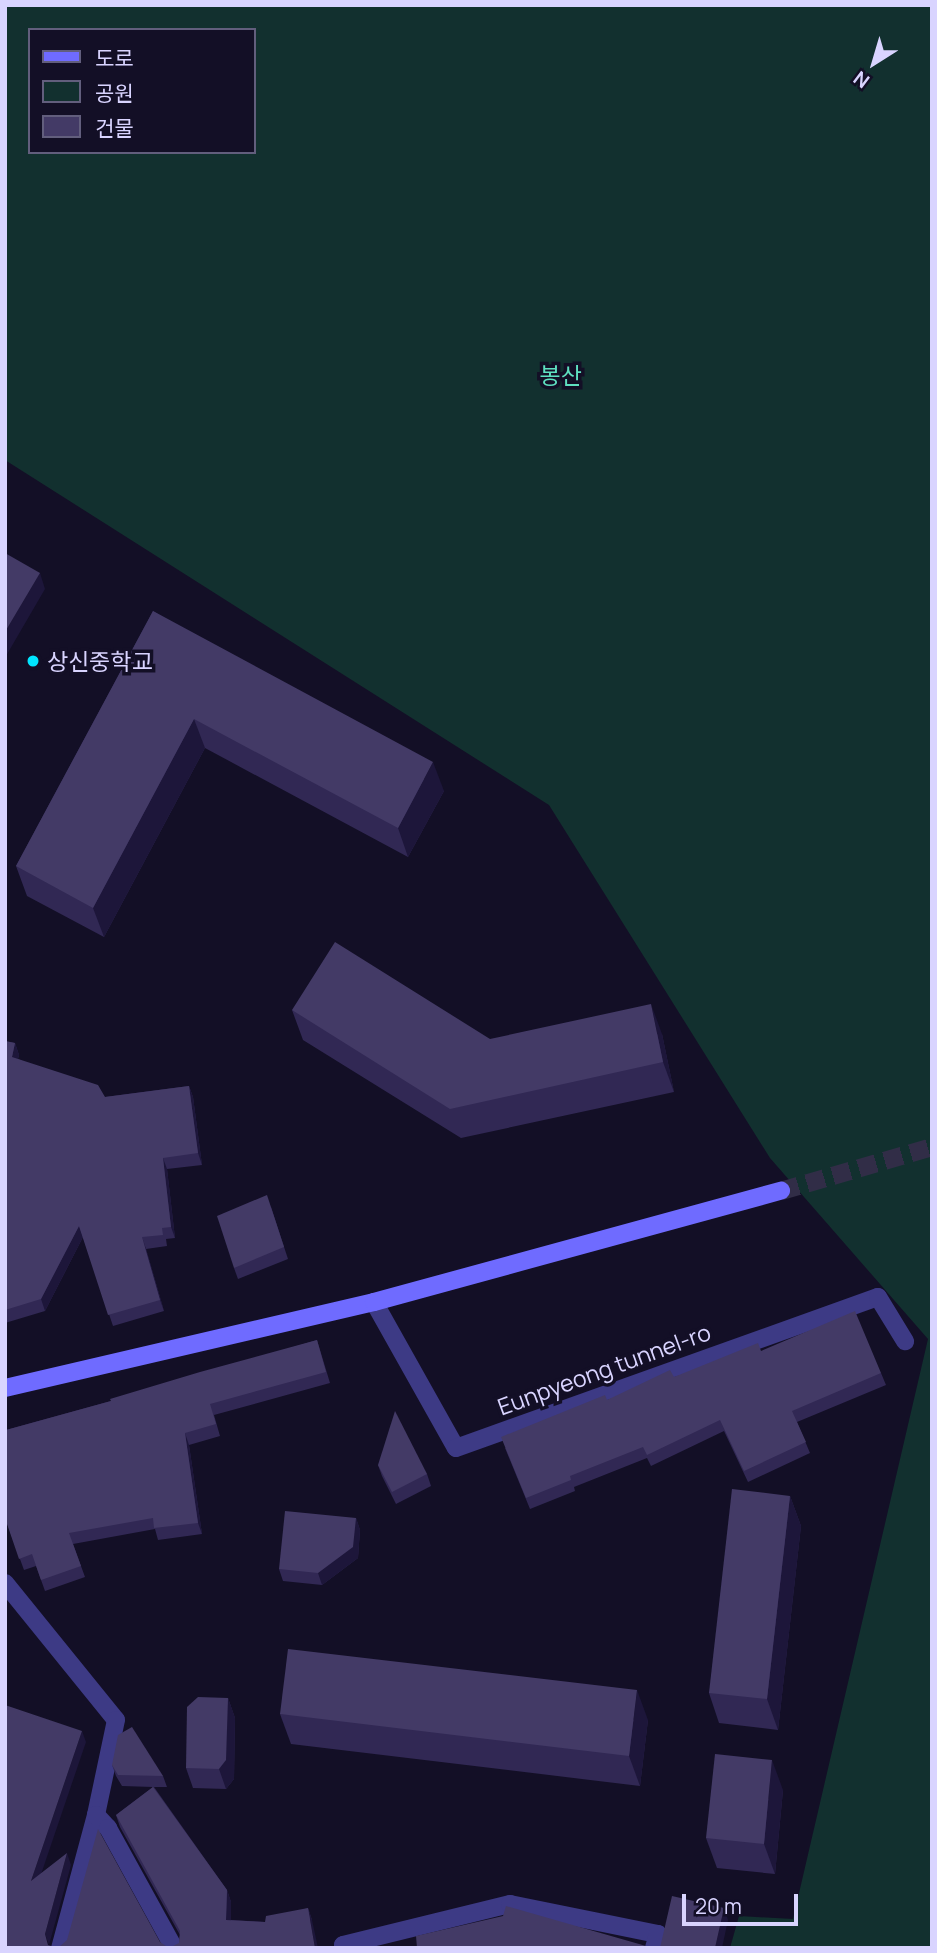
<!DOCTYPE html>
<html>
<head>
<meta charset="utf-8">
<style>
  body { margin:0 }
  #map { position:relative; width:937px; height:1953px; overflow:hidden; background:#130f26; font-family:Manrope,"Noto Sans KR",sans-serif }
  div>[style] { position:absolute }
  [style*='--x'] { left:calc(var(--x)*1px); top:calc(var(--y)*1px); width:calc(var(--w)*1px); rotate:calc(var(--a)*1deg) }
  .green>* { inset:0; background:#12302f }
  .secondary-tunnel>* { height:18px; margin-top:-9px; transform-origin:0; background:repeating-linear-gradient(90deg,#312d47 0 18px,transparent 0 27px) }
  .minor>* { height:18px; margin:-9px; padding:0 9px; transform-origin:9px; border-radius:9px; background:#3d3a85 }
  .secondary>* { height:18px; margin:-9px; padding:0 9px; transform-origin:9px; border-radius:9px; background:#6f6bff }
  .wall>* { inset:0; background:#312854 }
  .shaded-wall>* { inset:0; background:#1d163a }
  .building>* { inset:0; background:#433a66 }
  .dots>* { width:19px; height:19px; translate:-50% -50%; box-sizing:border-box; border:4px solid #130f26; border-radius:50% }
  span { translate:-50% -50%; white-space:nowrap; text-align:center; line-height:1.15; -webkit-text-stroke:7px #130f26; paint-order:stroke }
  .park-label { font-size:23px; color:#5fe0c0 }
  .poi-label { font-size:23px; color:#d9d4ff }
  .left { translate:0 -50%; text-align:left }
  .street-label { font-size:23px; color:#d9d4ff }
  .frame { position:absolute; inset:0; border:7px solid #d9d4ff; pointer-events:none }
  .legend { position:absolute; left:28px; top:28px; width:228px; height:126px; box-sizing:border-box; background:#130f26; border:2px solid #625e7d; margin:0; padding:9px 12px; list-style:none; font-size:21px; color:#d9d4ff }
  .legend li { display:flex; align-items:center; gap:14px; height:35px }
  .legend b { width:35px; border:2px solid #625e7d }
  .north { position:absolute; left:839px; top:28px; width:70px; height:70px; -webkit-text-stroke:5px #130f26; paint-order:stroke; rotate:217deg; font-size:19px; font-weight:700; line-height:28px; text-align:center; color:#d9d4ff }
  .north::after { content:''; display:block; margin:auto; width:24px; height:32px; background:#d9d4ff; clip-path:polygon(50% 0,100% 100%,50% 72%,0 100%) }
  .scale { position:absolute; left:682px; top:1894px; width:116px; height:32px; box-sizing:border-box; border:4px solid #d9d4ff; border-top:0; padding-left:9px; font-size:21px; line-height:24px; white-space:nowrap; color:#d9d4ff; -webkit-text-stroke:5px #130f26; paint-order:stroke }
</style>
</head>
<body>
<div id="map">
  <div class="green">
    <i style="clip-path:polygon(evenodd,5px 5px,932px 5px,932px 1948px,730px 1948px,739px 1916px,793px 1919px,928px 1339px,770px 1158px,549px 805px,5px 460px,5px 5px,30px 30px,254px 30px,254px 152px,30px 152px,30px 30px)"></i>
  </div>
  <div class="secondary-tunnel">
    <i style="--x:781;--y:1191;--w:157;--a:-16.2"></i>
  </div>
  <div class="minor">
    <i style="--x:374;--y:1302;--w:167;--a:60.7"></i>
    <i style="--x:456;--y:1448;--w:448;--a:-19.7"></i>
    <i style="--x:878;--y:1297;--w:52;--a:58.5"></i>
    <i style="--x:5;--y:1583;--w:176;--a:51"></i>
    <i style="--x:116;--y:1720;--w:97;--a:101.9"></i>
    <i style="--x:96;--y:1815;--w:138;--a:105.1"></i>
    <i style="--x:96;--y:1815;--w:18;--a:47"></i>
    <i style="--x:108;--y:1828;--w:137;--a:61.2"></i>
    <i style="--x:344;--y:1948;--w:3;--a:-108"></i>
    <i style="--x:343;--y:1945;--w:172;--a:-13.8"></i>
    <i style="--x:510;--y:1904;--w:151;--a:11.5"></i>
    <i style="--x:658;--y:1934;--w:15;--a:106"></i>
  </div>
  <div class="secondary">
    <i style="--x:5;--y:1388;--w:379;--a:-13.1"></i>
    <i style="--x:374;--y:1302;--w:422;--a:-15.3"></i>
  </div>
  <div class="wall">
    <i style="clip-path:polygon(153px 611px,444px 791px,408px 857px,205px 748px,104px 937px,27px 896px,16px 866px)"></i>
    <i style="clip-path:polygon(292px 1010px,490px 1039px,662px 1034px,674px 1092px,461px 1138px,303px 1040px)"></i>
    <i style="clip-path:polygon(5px 1041px,15px 1043px,19px 1055px,18px 1059px,105px 1097px,189px 1086px,193px 1097px,202px 1165px,167px 1169px,175px 1238px,166px 1239px,167px 1246px,146px 1249px,164px 1311px,113px 1326px,83px 1237px,45px 1311px,5px 1323px)"></i>
    <i style="clip-path:polygon(271px 1207px,288px 1259px,238px 1279px,234px 1268px)"></i>
    <i style="clip-path:polygon(317px 1340px,330px 1383px,214px 1415px,220px 1436px,189px 1445px,202px 1534px,158px 1540px,155px 1529px,73px 1544px,85px 1577px,45px 1591px,36px 1566px,24px 1570px,5px 1518px,6px 1430px,111px 1401px)"></i>
    <i style="clip-path:polygon(761px 1351px,881px 1373px,886px 1385px,797px 1422px,810px 1453px,748px 1482px,724px 1431px,651px 1466px,647px 1458px,574px 1487px,575px 1491px,530px 1509px,505px 1448px,607px 1400px,674px 1377px)"></i>
    <i style="clip-path:polygon(378px 1465px,427px 1474px,431px 1486px,396px 1504px,382px 1476px)"></i>
    <i style="clip-path:polygon(790px 1496px,801px 1526px,778px 1730px,719px 1723px,709px 1693px)"></i>
    <i style="clip-path:polygon(356px 1518px,360px 1530px,358px 1558px,322px 1585px,283px 1581px,279px 1569px)"></i>
    <i style="clip-path:polygon(228px 1698px,235px 1718px,234px 1779px,226px 1789px,193px 1788px,186px 1768px)"></i>
    <i style="clip-path:polygon(280px 1714px,648px 1720px,640px 1786px,291px 1744px)"></i>
    <i style="clip-path:polygon(112px 1765px,163px 1776px,167px 1787px,154px 1787px,227px 1890px,231px 1902px,231px 1920px,265px 1922px,308px 1908px,312px 1920px,179px 1943px,180px 1935px,120px 1827px,116px 1815px,153px 1787px,122px 1786px,116px 1776px)"></i>
    <i style="clip-path:polygon(783px 1790px,775px 1874px,717px 1868px,706px 1838px)"></i>
  </div>
  <div class="shaded-wall">
    <i style="clip-path:polygon(40px 573px,45px 589px,6px 656px,5px 632px)"></i>
    <i style="clip-path:polygon(194px 719px,205px 748px,104px 937px,93px 908px)"></i>
    <i style="clip-path:polygon(433px 762px,444px 791px,408px 857px,398px 828px)"></i>
    <i style="clip-path:polygon(651px 1004px,662px 1034px,674px 1092px,663px 1062px)"></i>
    <i style="clip-path:polygon(15px 1043px,19px 1055px,16px 1068px,12px 1057px)"></i>
    <i style="clip-path:polygon(189px 1086px,193px 1097px,202px 1165px,198px 1153px)"></i>
    <i style="clip-path:polygon(163px 1158px,167px 1169px,175px 1238px,171px 1227px)"></i>
    <i style="clip-path:polygon(79px 1226px,83px 1237px,45px 1311px,41px 1299px)"></i>
    <i style="clip-path:polygon(142px 1237px,146px 1249px,164px 1311px,160px 1300px)"></i>
    <i style="clip-path:polygon(185px 1433px,189px 1445px,202px 1534px,198px 1523px)"></i>
    <i style="clip-path:polygon(790px 1496px,801px 1526px,778px 1730px,767px 1699px)"></i>
    <i style="clip-path:polygon(356px 1518px,360px 1530px,358px 1558px,322px 1585px,318px 1573px)"></i>
    <i style="clip-path:polygon(637px 1690px,648px 1720px,640px 1786px,629px 1756px)"></i>
    <i style="clip-path:polygon(228px 1698px,235px 1718px,234px 1779px,226px 1789px,219px 1769px)"></i>
    <i style="clip-path:polygon(82px 1731px,86px 1742px,35px 1892px,31px 1881px)"></i>
    <i style="clip-path:polygon(772px 1760px,783px 1790px,775px 1874px,764px 1844px)"></i>
    <i style="clip-path:polygon(67px 1853px,71px 1865px,49px 1945px,50px 1948px,45px 1934px)"></i>
    <i style="clip-path:polygon(227px 1890px,231px 1902px,231px 1931px,226px 1920px)"></i>
    <i style="clip-path:polygon(308px 1908px,312px 1920px,318px 1948px,315px 1948px)"></i>
    <i style="clip-path:polygon(724px 1908px,728px 1920px,722px 1948px,715px 1948px)"></i>
  </div>
  <div class="building">
    <i style="clip-path:polygon(5px 553px,40px 573px,5px 632px)"></i>
    <i style="clip-path:polygon(153px 611px,433px 762px,398px 828px,194px 719px,93px 908px,16px 866px)"></i>
    <i style="clip-path:polygon(335px 942px,490px 1039px,651px 1004px,663px 1062px,450px 1109px,292px 1010px)"></i>
    <i style="clip-path:polygon(5px 1041px,15px 1043px,12px 1057px,98px 1085px,105px 1097px,189px 1086px,198px 1153px,163px 1158px,171px 1227px,162px 1228px,163px 1235px,142px 1237px,160px 1300px,108px 1315px,79px 1226px,41px 1299px,5px 1310px)"></i>
    <i style="clip-path:polygon(267px 1195px,284px 1247px,234px 1268px,217px 1216px)"></i>
    <i style="clip-path:polygon(855px 1311px,881px 1373px,792px 1411px,806px 1442px,744px 1471px,720px 1420px,647px 1455px,643px 1447px,570px 1476px,571px 1480px,526px 1498px,501px 1437px,605px 1395px,607px 1400px,670px 1370px,674px 1377px,758px 1343px,761px 1351px)"></i>
    <i style="clip-path:polygon(317px 1340px,326px 1372px,210px 1404px,216px 1424px,185px 1433px,198px 1523px,154px 1528px,153px 1518px,69px 1533px,81px 1566px,41px 1580px,32px 1554px,19px 1559px,5px 1518px,5px 1428px,6px 1430px,111px 1401px,110px 1399px,200px 1372px)"></i>
    <i style="clip-path:polygon(395px 1411px,427px 1474px,392px 1492px,378px 1465px)"></i>
    <i style="clip-path:polygon(732px 1489px,790px 1496px,767px 1699px,709px 1693px)"></i>
    <i style="clip-path:polygon(285px 1511px,356px 1518px,353px 1547px,318px 1573px,279px 1569px)"></i>
    <i style="clip-path:polygon(288px 1649px,637px 1690px,629px 1756px,280px 1714px)"></i>
    <i style="clip-path:polygon(198px 1697px,228px 1698px,226px 1760px,219px 1769px,186px 1768px,187px 1707px)"></i>
    <i style="clip-path:polygon(5px 1705px,82px 1731px,31px 1881px,67px 1853px,45px 1934px,48px 1945px,58px 1948px,67px 1940px,98px 1829px,160px 1942px,169px 1948px,5px 1948px)"></i>
    <i style="clip-path:polygon(132px 1727px,163px 1776px,118px 1775px,112px 1765px,118px 1735px)"></i>
    <i style="clip-path:polygon(715px 1754px,772px 1760px,764px 1844px,706px 1838px)"></i>
    <i style="clip-path:polygon(153px 1787px,227px 1890px,226px 1920px,265px 1922px,266px 1916px,308px 1908px,315px 1948px,169px 1948px,179px 1943px,180px 1931px,116px 1815px)"></i>
    <i style="clip-path:polygon(672px 1896px,724px 1908px,715px 1948px,660px 1948px)"></i>
    <i style="clip-path:polygon(506px 1906px,653px 1948px,417px 1948px,416px 1936px,503px 1916px)"></i>
  </div>
  <div class="dots">
    <i style="left:33px;top:661px;background:#00e5ff"></i>
  </div>
  <div class="park-label">
    <span style="left:561px;top:375px">봉산</span>
  </div>
  <div class="poi-label">
    <span class="left" style="left:47px;top:661px">상신중학교</span>
  </div>
  <div class="street-label">
    <span style="left:604px;top:1369px;rotate:-20deg">Eunpyeong tunnel-ro</span>
  </div>
  <div class="frame"></div>
  <ul class="legend">
  <li><b style="height:9px;background:#6f6bff"></b>도로</li>
  <li><b style="height:19px;background:#12302f"></b>공원</li>
  <li><b style="height:19px;background:#433a66"></b>건물</li>
  </ul>
  <div class="north">N</div>
  <div class="scale">20 m</div>
</div>
</body>
</html>
